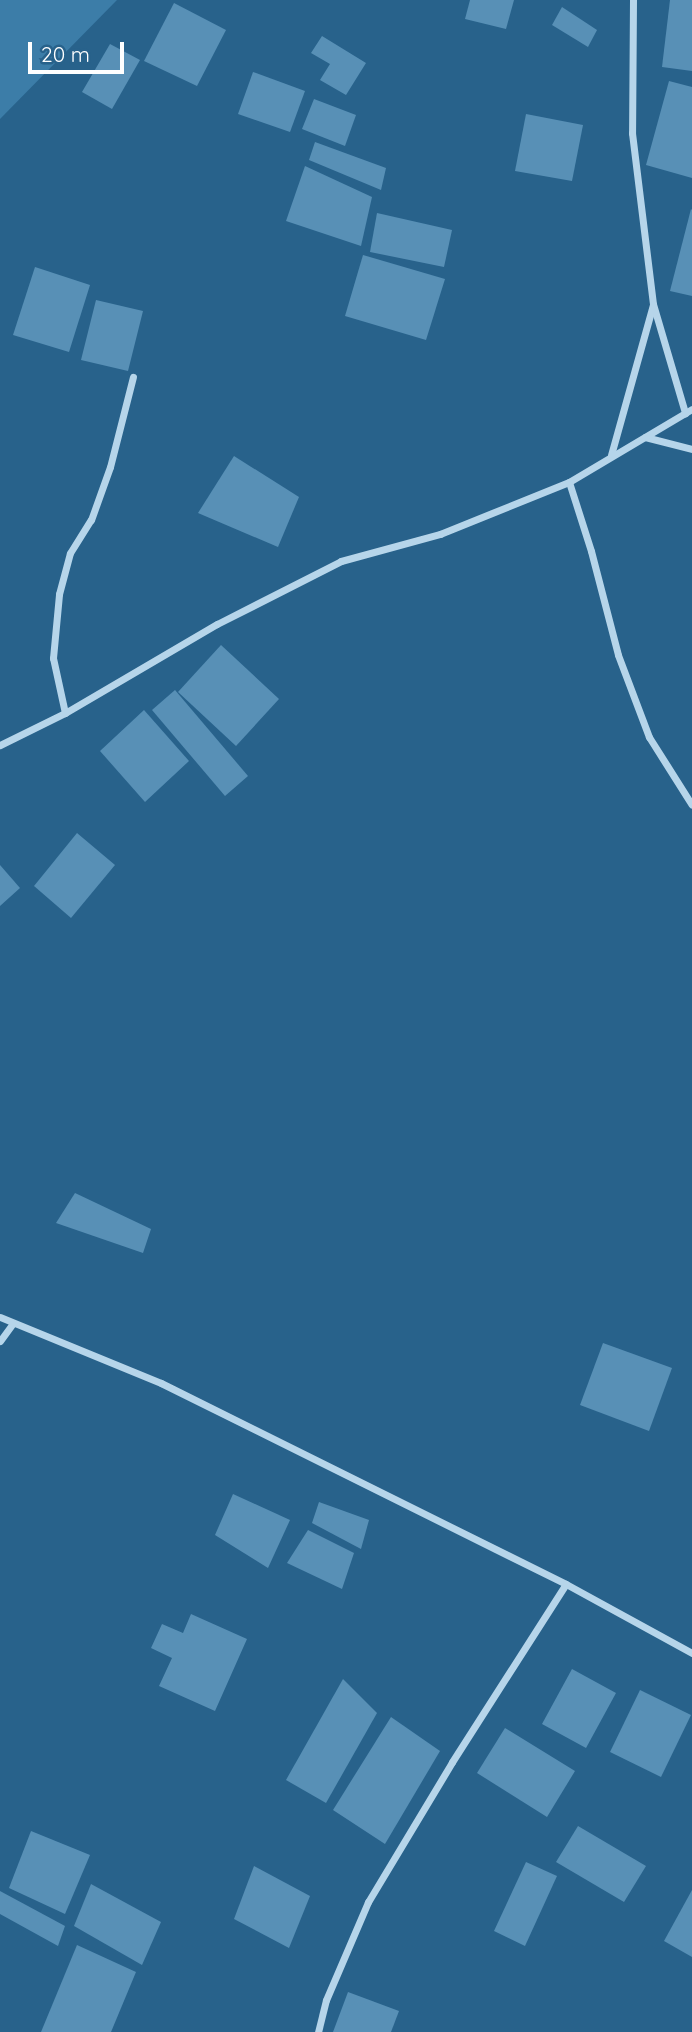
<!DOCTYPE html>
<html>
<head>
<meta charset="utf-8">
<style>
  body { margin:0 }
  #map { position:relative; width:692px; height:2032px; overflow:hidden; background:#28628b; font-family:Quicksand,sans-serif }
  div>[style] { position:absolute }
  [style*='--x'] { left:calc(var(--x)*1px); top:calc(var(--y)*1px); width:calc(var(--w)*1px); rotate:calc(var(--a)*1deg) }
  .green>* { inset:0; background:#3c7da8 }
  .building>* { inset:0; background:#5890b6 }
  .minor>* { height:7px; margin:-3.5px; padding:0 3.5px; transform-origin:3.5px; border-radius:3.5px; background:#b6d5ea }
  span { translate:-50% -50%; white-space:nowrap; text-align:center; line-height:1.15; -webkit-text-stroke:6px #28628b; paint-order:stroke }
  .scale { position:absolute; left:28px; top:42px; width:96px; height:32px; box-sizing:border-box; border:4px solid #fff; border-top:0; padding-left:9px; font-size:21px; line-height:24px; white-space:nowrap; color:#fff; -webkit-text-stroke:5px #28628b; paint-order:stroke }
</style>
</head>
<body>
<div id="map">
  <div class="green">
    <i style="clip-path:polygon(0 0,117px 0,0 119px)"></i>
  </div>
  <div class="building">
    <i style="clip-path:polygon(470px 0,514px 0,506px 29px,465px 19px)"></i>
    <i style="clip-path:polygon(670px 0,692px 0,692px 71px,662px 67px)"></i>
    <i style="clip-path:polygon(174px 3px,226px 30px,197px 86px,144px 61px)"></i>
    <i style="clip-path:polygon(562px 7px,597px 30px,588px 47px,552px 25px)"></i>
    <i style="clip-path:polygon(322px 36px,366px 63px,346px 95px,320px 80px,330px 64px,311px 53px)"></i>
    <i style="clip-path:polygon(110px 44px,140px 60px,112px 109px,82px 92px)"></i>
    <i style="clip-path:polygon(253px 72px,305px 91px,290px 132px,238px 114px)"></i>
    <i style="clip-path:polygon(669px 81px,692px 87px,692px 178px,646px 165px)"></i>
    <i style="clip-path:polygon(314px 99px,356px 115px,345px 146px,302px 129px)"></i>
    <i style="clip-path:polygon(526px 114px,583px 125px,572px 181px,515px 171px)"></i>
    <i style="clip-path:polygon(315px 142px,386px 168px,381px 190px,309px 160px)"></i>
    <i style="clip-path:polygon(305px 166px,372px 197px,361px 246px,286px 221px)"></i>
    <i style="clip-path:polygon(691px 209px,692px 210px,692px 296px,670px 291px)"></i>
    <i style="clip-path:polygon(377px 213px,452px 230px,444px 267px,370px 252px)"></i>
    <i style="clip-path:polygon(363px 255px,445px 279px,426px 340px,345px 316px)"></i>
    <i style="clip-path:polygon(35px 267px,90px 285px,69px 352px,13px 335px)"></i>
    <i style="clip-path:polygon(96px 300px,143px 311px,128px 371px,81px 360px)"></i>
    <i style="clip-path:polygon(234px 456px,299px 497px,278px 547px,198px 513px)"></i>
    <i style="clip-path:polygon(221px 645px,279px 699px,236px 746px,178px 692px)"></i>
    <i style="clip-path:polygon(175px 690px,248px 776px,225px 796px,152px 710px)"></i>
    <i style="clip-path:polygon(144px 710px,189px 761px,145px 802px,100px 751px)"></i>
    <i style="clip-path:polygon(77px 833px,115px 865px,71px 918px,34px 886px)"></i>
    <i style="clip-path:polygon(0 865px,20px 888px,0 906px)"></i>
    <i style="clip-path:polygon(75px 1193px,151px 1229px,143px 1253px,56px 1223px)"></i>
    <i style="clip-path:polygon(603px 1343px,672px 1368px,649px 1431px,580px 1405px)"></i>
    <i style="clip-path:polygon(233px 1494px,290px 1520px,268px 1568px,215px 1535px)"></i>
    <i style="clip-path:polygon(319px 1502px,369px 1520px,361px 1549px,312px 1523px)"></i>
    <i style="clip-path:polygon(308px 1530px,354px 1553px,342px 1589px,287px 1563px)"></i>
    <i style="clip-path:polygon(191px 1614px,247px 1639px,215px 1711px,159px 1686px,172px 1658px,151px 1648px,162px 1624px,183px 1633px)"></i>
    <i style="clip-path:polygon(572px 1669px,616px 1693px,586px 1748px,542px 1724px)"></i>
    <i style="clip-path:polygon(343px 1679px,377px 1713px,326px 1803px,286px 1780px)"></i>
    <i style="clip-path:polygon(640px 1690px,691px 1715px,661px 1777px,610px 1752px)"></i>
    <i style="clip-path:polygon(391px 1717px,440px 1751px,385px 1844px,333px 1810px)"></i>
    <i style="clip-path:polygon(505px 1728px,575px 1771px,547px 1817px,477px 1773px)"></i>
    <i style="clip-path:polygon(578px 1826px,646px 1866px,624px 1902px,556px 1862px)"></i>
    <i style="clip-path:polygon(31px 1831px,90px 1855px,65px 1914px,9px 1888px)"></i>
    <i style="clip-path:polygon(526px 1862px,557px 1876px,525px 1946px,494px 1931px)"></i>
    <i style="clip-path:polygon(254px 1866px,310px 1896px,289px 1948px,234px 1919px)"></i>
    <i style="clip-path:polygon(91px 1884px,161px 1922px,142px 1965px,74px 1926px)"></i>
    <i style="clip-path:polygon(692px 1890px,692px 1957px,664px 1941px)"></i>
    <i style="clip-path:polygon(0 1891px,65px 1926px,58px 1946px,0 1914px)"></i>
    <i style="clip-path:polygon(77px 1945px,136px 1972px,111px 2032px,41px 2032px)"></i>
    <i style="clip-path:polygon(348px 1992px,399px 2011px,391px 2032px,333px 2032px)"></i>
  </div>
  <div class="minor">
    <i style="--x:633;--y:0;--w:133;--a:90.4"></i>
    <i style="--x:632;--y:133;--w:172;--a:83"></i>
    <i style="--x:653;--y:304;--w:114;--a:73.6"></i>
    <i style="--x:645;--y:437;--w:49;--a:14.3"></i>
    <i style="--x:611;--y:455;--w:156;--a:-74.4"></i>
    <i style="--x:569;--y:482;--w:72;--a:72.3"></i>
    <i style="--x:591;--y:551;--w:107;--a:75.4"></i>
    <i style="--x:618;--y:655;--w:88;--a:69.3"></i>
    <i style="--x:649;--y:737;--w:80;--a:57.7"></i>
    <i style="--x:65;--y:713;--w:56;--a:-102.3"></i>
    <i style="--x:53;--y:658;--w:64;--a:-84.6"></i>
    <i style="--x:59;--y:594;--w:42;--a:-75"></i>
    <i style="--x:70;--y:553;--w:39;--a:-58"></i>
    <i style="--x:91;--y:520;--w:56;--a:-70.3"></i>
    <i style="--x:110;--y:467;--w:93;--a:-75.7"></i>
    <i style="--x:0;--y:745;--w:72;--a:-26.2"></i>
    <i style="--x:65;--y:713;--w:176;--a:-30.4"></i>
    <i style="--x:217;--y:624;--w:139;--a:-26.9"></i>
    <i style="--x:341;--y:561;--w:103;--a:-15.3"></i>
    <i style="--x:440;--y:534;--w:139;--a:-22"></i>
    <i style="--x:569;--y:482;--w:143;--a:-30.7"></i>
    <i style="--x:0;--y:1317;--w:174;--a:22.3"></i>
    <i style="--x:161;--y:1383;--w:452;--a:26.4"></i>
    <i style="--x:566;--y:1584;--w:144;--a:28.7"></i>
    <i style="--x:0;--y:1341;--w:22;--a:-54"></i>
    <i style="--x:318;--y:2032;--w:33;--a:-76"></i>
    <i style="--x:326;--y:2000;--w:107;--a:-66.8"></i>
    <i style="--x:368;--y:1902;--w:163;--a:-59"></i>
    <i style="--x:452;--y:1762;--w:211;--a:-57.4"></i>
  </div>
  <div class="scale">20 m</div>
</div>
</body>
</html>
